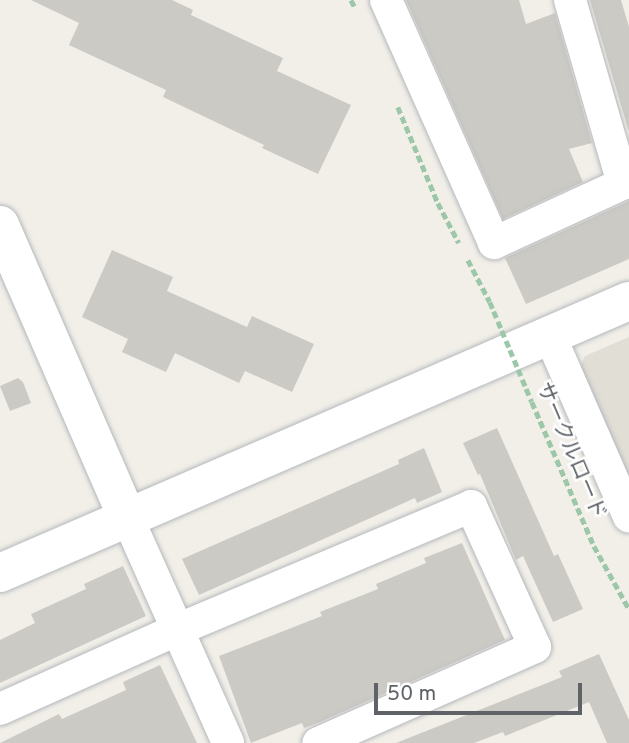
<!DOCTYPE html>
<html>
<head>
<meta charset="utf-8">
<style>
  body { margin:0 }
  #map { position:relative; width:629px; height:743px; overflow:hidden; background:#f1efe8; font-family:Overpass,"Noto Sans JP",sans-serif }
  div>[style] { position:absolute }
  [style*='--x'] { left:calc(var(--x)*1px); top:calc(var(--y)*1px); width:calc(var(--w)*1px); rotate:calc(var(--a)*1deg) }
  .education>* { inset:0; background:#e1ded6 }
  .building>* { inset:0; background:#cccac5 }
  .path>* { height:4.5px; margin-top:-2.25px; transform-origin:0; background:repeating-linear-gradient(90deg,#9cc7a9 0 7px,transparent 0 10.5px) }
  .roads { filter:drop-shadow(0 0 2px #b5b8bc) drop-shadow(0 0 2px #b5b8bc) }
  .street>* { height:32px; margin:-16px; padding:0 16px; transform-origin:16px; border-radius:16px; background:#fff }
  .secondary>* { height:38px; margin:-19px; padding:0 19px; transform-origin:19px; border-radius:19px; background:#fff }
  .path-bridge>* { height:4.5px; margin-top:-2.25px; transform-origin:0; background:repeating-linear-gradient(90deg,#9cc7a9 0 7px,transparent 0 10.5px) }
  span { translate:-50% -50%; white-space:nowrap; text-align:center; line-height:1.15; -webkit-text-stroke:5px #fff; paint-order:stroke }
  .street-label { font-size:21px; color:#5f6368 }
  .scale { position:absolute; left:374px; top:683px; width:208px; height:32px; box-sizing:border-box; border:4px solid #5f6368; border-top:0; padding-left:9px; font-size:21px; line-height:24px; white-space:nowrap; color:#5f6368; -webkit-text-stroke:5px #fff; paint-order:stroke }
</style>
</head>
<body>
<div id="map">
  <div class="education">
    <i style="clip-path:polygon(629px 337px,629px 481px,580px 368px,585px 356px)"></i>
  </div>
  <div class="building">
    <i style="clip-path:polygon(31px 0,172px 0,193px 10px,191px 15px,283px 58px,277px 71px,351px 105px,318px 174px,262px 148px,264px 145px,163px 97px,166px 90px,69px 45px,79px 23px)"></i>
    <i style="clip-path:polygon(406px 0,519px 0,526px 24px,555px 13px,592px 143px,569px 149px,583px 182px,503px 219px)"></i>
    <i style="clip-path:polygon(590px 0,621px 0,629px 27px,629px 132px)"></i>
    <i style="clip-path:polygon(629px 201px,629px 259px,526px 304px,505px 258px)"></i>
    <i style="clip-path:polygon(112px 250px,173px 277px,167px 291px,247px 327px,252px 316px,314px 344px,292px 392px,245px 371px,239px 383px,175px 353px,166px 372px,122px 352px,128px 339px,82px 317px)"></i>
    <i style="clip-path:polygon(18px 378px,23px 382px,31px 403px,10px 411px,0 386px)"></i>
    <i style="clip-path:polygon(497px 428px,554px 556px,558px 554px,583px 609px,553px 622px,523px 556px,516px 560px,480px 474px,478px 475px,463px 443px)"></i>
    <i style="clip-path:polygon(424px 448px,442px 492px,417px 503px,415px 498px,199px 595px,182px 559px,399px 464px,398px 460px)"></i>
    <i style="clip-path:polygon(462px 543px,505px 640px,320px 722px,304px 728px,302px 723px,251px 743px,219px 656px,322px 616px,320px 612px,378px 589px,376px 584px,426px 563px,424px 558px)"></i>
    <i style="clip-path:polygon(123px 566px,146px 616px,0 683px,0 640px,35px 623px,31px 614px,86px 589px,84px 584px)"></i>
    <i style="clip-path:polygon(599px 654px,629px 720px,629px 743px,607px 743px,589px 702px,505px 736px,503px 732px,474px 743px,396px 743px,562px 677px,559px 671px)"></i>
    <i style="clip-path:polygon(160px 665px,197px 743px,0 743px,59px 714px,62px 719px,126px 690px,123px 682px)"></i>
  </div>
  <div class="path">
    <i style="--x:351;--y:0;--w:10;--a:61"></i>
    <i style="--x:398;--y:107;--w:104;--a:67.4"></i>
    <i style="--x:438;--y:203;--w:45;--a:62.3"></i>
    <i style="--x:468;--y:260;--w:47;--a:62.4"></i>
    <i style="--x:532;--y:402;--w:157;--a:66.7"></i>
    <i style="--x:594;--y:546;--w:72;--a:60.9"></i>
  </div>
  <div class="roads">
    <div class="street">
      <i style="--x:386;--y:0;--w:266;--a:66"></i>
      <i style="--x:494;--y:243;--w:149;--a:-24.7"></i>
      <i style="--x:570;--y:0;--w:191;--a:73.9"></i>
      <i style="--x:550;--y:336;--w:197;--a:66.4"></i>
      <i style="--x:128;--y:519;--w:245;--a:65.9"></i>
      <i style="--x:0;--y:709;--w:196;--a:-24.1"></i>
      <i style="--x:179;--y:629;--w:317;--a:-22.8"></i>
      <i style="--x:471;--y:506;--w:155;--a:65.6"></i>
      <i style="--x:535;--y:647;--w:237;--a:156.1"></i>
    </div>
    <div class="secondary">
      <i style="--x:0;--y:225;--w:321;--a:66.5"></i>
      <i style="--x:0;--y:573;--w:685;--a:-23.39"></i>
    </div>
  </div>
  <div class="path-bridge">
    <i style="--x:490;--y:302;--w:108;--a:67.2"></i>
  </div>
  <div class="street-label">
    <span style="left:570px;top:451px;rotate:67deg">サークルロード</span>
  </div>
  <div class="scale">50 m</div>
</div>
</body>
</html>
